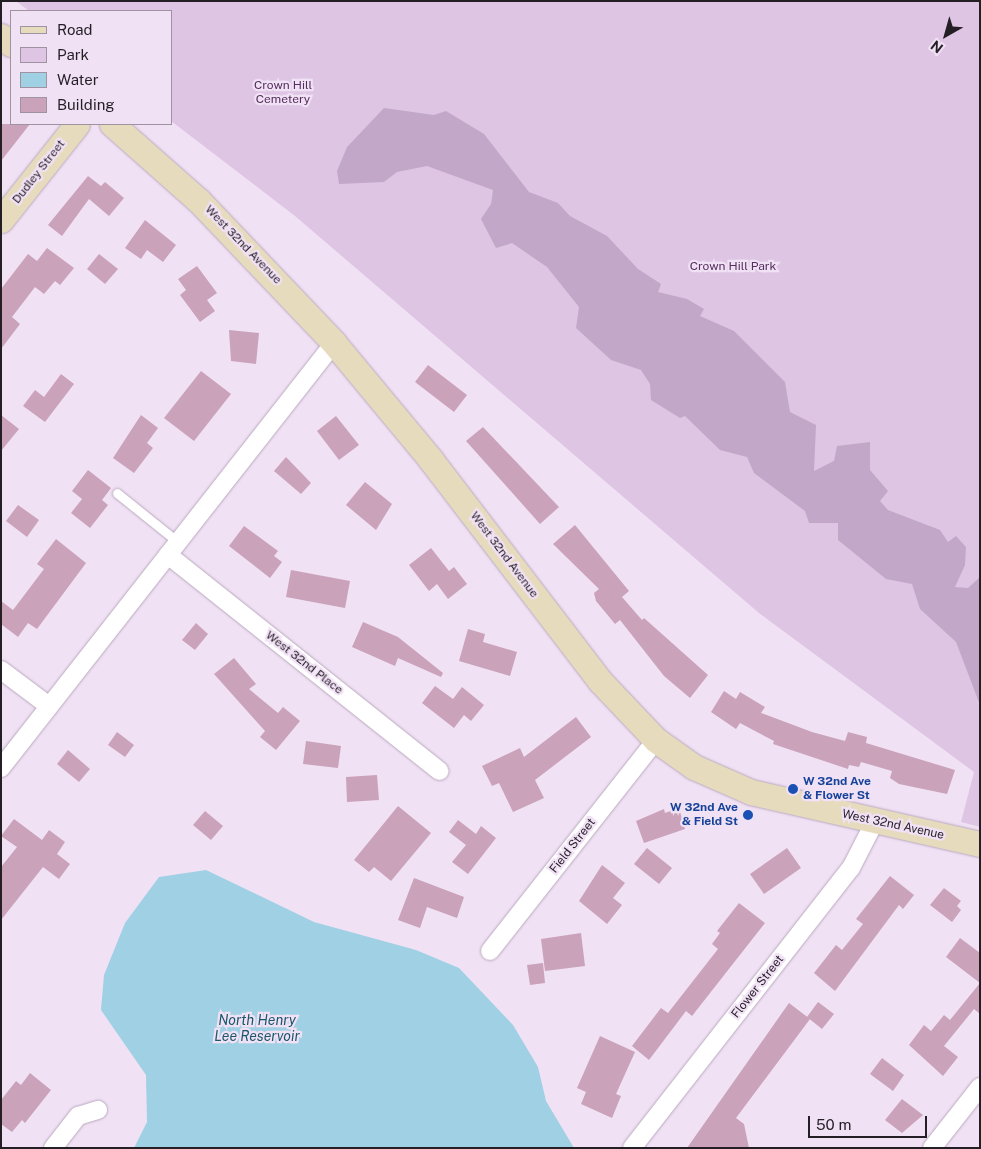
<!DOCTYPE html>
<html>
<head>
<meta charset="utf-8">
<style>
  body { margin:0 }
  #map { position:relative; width:981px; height:1149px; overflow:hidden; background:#f1e1f5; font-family:"Public Sans",sans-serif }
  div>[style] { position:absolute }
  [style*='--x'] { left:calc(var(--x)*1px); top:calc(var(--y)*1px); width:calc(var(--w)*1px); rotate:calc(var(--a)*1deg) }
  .green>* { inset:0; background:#ddc5e3 }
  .forest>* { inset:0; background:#c2a7c9 }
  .water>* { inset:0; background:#9fd0e3 }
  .building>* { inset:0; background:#caa2b9 }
  .roads { filter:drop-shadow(0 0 1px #b9a9bd) drop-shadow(0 0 1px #b9a9bd) }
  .lane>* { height:9px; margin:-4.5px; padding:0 4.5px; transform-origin:4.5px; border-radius:4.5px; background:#fff }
  .street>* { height:18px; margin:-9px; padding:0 9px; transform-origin:9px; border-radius:9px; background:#fff }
  .secondary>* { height:25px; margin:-12.5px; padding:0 12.5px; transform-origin:12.5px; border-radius:12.5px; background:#e7dbbe }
  .dots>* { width:14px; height:14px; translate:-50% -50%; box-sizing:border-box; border:2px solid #f1e1f5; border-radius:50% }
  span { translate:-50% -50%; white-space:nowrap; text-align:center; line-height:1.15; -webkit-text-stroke:4.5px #f1e1f5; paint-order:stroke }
  .park-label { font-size:12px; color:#542f5d }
  .street-label { font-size:12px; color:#241e25 }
  .transit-label { font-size:12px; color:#164399; font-weight:700 }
  .left { translate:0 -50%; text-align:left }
  .right { translate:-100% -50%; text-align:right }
  .water-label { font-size:14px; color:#18576b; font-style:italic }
  .frame { position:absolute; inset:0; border:2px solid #241e25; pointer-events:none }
  .legend { position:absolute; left:10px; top:10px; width:162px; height:115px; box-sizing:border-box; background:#f1e1f5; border:1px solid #9f93a2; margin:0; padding:6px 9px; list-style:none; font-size:15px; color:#241e25 }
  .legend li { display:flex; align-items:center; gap:10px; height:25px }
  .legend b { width:25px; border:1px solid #9f93a2 }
  .north { position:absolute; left:921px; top:10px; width:50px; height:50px; -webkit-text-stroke:4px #f1e1f5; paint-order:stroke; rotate:218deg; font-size:14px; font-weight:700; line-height:20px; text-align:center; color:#241e25 }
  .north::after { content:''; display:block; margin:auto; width:18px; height:22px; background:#241e25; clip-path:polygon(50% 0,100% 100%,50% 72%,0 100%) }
  .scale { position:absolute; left:808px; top:1116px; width:119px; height:22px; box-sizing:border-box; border:2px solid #241e25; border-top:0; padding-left:6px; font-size:15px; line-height:18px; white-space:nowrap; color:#241e25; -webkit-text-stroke:4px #f1e1f5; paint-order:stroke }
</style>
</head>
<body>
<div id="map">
  <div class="green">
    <i style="clip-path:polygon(16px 1px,980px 1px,980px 827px,961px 822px,974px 772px,759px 613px,295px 216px,171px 121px,171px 11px,29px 11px)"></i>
  </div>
  <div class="forest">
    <i style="clip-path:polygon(384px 108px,434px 115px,446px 111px,484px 134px,529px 192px,558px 203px,570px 216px,607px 236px,638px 269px,661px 284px,658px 292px,687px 299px,704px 309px,700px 316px,734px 331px,785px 382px,790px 412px,816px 425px,814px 471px,834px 461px,837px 446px,870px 442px,870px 470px,888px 491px,880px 501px,888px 510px,940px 530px,948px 542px,956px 536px,966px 547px,965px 565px,955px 587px,968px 588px,980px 577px,980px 705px,956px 642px,920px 609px,912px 584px,886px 579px,838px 540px,838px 523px,809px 523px,805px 511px,754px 473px,747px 457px,720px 450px,685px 416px,680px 418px,651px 400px,650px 384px,641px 370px,611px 360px,576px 328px,579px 307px,547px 267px,512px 243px,496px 248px,481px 219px,491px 204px,493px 190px,427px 166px,397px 172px,384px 182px,339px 184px,337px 171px,347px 147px)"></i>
  </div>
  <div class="water">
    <i style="clip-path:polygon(206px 870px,314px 922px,416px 950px,459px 968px,513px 1025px,538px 1067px,546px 1101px,574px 1148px,134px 1148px,147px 1122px,146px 1075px,101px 1010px,104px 975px,125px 923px,159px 877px)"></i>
  </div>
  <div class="building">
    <i style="clip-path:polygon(1px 124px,30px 124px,1px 161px)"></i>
    <i style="clip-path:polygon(88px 176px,101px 186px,105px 182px,124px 198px,109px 216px,89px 199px,62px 236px,48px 225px)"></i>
    <i style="clip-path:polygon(145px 220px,176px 245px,163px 262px,147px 250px,141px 259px,125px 248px)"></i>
    <i style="clip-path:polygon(47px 248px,74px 268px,60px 285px,55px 281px,44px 294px,35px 287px,12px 317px,20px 324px,1px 349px,1px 289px,28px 254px,37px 261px)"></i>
    <i style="clip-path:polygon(99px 254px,118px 269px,105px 284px,87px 269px)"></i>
    <i style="clip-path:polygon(197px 266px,217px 293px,207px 300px,215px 311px,200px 322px,180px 295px,186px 290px,178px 279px)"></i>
    <i style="clip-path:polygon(229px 330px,259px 333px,256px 364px,231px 361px)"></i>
    <i style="clip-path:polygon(428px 365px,467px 395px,454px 412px,415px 382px)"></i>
    <i style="clip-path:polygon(201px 371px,231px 394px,194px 441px,164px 418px)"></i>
    <i style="clip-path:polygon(61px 374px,74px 384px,45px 422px,23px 406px,35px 390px,44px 397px)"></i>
    <i style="clip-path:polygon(1px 415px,19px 429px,1px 451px)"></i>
    <i style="clip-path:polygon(141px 415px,158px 428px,147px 443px,153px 448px,134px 473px,113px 458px)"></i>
    <i style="clip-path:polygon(336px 416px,359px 445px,339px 460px,317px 431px)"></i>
    <i style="clip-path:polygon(483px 427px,559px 507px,540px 524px,466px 441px)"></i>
    <i style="clip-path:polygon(286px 457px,311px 483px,301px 494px,274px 471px)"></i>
    <i style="clip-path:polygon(88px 470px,111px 488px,102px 500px,108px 505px,90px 528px,71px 513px,82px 499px,72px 491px)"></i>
    <i style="clip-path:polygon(365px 482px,392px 504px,376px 530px,346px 505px)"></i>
    <i style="clip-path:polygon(18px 505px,39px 520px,27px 537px,6px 521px)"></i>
    <i style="clip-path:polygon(575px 525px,629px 591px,622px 597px,642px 620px,644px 618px,708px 675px,690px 698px,664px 676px,620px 620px,615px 624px,596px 601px,594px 593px,599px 589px,553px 544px)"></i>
    <i style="clip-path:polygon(244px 526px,278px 551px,274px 556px,282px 562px,270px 578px,229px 546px)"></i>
    <i style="clip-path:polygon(56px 539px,86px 563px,37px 629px,28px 623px,18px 637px,1px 624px,1px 601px,13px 610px,44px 569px,37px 564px)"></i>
    <i style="clip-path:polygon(431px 548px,449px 571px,454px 567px,467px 584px,448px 599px,437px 584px,429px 591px,409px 565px)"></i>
    <i style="clip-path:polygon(291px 570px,350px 581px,345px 608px,286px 597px)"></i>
    <i style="clip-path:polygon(363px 622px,398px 637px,443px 673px,441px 677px,398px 658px,395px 666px,352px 647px)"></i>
    <i style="clip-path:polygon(196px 623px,208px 634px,195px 650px,182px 640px)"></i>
    <i style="clip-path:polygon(468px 629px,485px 634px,483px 642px,517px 652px,510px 676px,459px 661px)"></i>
    <i style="clip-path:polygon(234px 658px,256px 684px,249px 689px,278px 713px,283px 707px,300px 721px,276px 750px,260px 737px,265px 731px,214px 674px)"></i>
    <i style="clip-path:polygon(435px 686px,453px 699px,462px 687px,484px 705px,471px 721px,464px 715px,454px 728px,422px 703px)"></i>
    <i style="clip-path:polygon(724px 691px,736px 699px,740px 692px,765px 707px,761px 713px,812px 732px,845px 741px,848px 732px,867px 737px,866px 743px,955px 770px,947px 794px,899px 784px,890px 778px,892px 771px,861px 762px,859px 767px,849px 765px,848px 769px,773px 744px,774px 741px,740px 723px,736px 729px,711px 712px)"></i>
    <i style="clip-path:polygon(576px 717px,591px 737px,535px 780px,544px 798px,513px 812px,499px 783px,492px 786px,482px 766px,520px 748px,524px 757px)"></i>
    <i style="clip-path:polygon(117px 732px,134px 745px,125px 757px,108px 745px)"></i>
    <i style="clip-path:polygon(306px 741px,341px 746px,338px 768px,303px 764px)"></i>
    <i style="clip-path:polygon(68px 750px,90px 769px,79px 782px,57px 764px)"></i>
    <i style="clip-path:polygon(377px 775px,379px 800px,347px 802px,346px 777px)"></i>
    <i style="clip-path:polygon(398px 806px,431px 833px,391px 881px,374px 867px,369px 872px,354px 860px)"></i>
    <i style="clip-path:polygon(679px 808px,685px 829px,644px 843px,636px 821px,664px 809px,665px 813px)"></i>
    <i style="clip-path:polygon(205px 811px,223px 826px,211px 840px,193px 825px)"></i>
    <i style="clip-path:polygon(14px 819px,42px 840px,49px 830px,65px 842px,57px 854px,70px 864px,59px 879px,43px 867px,1px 920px,1px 867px,17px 847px,1px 836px)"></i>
    <i style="clip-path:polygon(458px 820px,476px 834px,481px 826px,496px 838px,468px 874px,452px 862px,466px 845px,449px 832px)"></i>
    <i style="clip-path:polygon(647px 848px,672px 868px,659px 884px,634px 864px)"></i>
    <i style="clip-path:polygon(787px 848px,801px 868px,764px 894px,750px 874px)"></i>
    <i style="clip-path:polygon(602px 865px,625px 883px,613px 898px,622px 905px,607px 924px,579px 901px)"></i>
    <i style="clip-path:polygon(890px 876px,914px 895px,903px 909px,899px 905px,835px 991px,814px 973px,836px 945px,842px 950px,863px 924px,856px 919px)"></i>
    <i style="clip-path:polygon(414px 878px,464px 897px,457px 918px,427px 907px,420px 928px,398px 920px)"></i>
    <i style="clip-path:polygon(944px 888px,961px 901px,957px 906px,961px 910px,952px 922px,930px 905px)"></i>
    <i style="clip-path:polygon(739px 903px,765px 923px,692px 1016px,686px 1011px,649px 1060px,632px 1046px,661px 1008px,668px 1013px,718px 949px,712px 944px,720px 933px,717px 931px)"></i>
    <i style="clip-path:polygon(581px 933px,585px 966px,545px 971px,541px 939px)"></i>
    <i style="clip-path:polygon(960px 938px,980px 953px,980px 1014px,974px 1009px,944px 1046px,958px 1057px,943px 1076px,909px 1045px,924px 1025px,931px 1031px,944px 1015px,950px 1020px,980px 983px,946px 957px)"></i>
    <i style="clip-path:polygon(543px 963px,545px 983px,530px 985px,527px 965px)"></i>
    <i style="clip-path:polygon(818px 1002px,834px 1014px,822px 1029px,807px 1017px)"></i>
    <i style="clip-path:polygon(789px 1003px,810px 1019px,736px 1118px,744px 1124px,749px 1148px,687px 1148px)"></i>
    <i style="clip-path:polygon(600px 1036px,635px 1052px,616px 1094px,621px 1096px,612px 1118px,581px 1104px,586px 1092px,577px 1088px)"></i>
    <i style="clip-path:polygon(882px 1058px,904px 1075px,893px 1091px,870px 1074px)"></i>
    <i style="clip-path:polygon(30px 1073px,51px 1090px,25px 1123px,22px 1120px,12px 1132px,1px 1124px,1px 1100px,16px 1081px,21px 1085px)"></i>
    <i style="clip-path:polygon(902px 1099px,923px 1115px,902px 1133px,885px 1120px)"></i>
  </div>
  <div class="roads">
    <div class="lane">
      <i style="--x:117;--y:493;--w:78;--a:38.8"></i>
    </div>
    <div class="street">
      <i style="--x:168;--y:555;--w:347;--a:38.5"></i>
      <i style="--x:1;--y:670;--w:60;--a:36.9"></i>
      <i style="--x:1;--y:768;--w:540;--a:-51.92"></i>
      <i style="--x:490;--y:951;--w:268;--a:-51.8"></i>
      <i style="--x:53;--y:1148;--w:41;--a:-52"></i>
      <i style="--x:78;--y:1116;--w:21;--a:-17"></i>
      <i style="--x:632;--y:1148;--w:355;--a:-52"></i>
      <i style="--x:851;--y:868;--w:53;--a:-62.9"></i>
      <i style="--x:932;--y:1148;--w:78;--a:-51.8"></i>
    </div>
    <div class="secondary">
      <i style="--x:1;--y:36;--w:13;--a:39"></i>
      <i style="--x:112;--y:124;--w:116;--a:41.5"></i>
      <i style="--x:199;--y:201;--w:196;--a:46.4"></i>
      <i style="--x:334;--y:343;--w:152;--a:50.3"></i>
      <i style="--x:431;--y:460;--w:278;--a:52.6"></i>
      <i style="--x:600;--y:681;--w:81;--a:46.5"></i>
      <i style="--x:656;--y:740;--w:47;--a:35.4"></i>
      <i style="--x:694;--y:767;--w:62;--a:23.7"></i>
      <i style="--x:751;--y:792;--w:235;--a:12.8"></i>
      <i style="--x:1;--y:220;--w:122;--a:-51.6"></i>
    </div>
  </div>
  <div class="dots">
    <i style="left:793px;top:789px;background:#1a4fb4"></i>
    <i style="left:748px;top:815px;background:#1a4fb4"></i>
  </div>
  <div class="park-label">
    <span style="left:283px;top:93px">Crown Hill<br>Cemetery</span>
    <span style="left:733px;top:267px">Crown Hill Park</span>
  </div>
  <div class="street-label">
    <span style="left:39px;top:172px;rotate:-52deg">Dudley Street</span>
    <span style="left:243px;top:245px;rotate:46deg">West 32nd Avenue</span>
    <span style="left:504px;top:555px;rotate:53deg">West 32nd Avenue</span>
    <span style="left:304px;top:663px;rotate:38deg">West 32nd Place</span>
    <span style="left:893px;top:825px;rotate:12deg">West 32nd Avenue</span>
    <span style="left:573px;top:846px;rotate:-52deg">Field Street</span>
    <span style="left:758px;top:987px;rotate:-52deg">Flower Street</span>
  </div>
  <div class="transit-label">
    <span class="left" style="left:803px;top:789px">W 32nd Ave<br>&amp; Flower St</span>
    <span class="right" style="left:738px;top:815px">W 32nd Ave<br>&amp; Field St</span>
  </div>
  <div class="water-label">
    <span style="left:257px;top:1028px">North Henry<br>Lee Reservoir</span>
  </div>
  <div class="frame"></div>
  <ul class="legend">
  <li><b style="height:6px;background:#e7dbbe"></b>Road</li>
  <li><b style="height:14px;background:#ddc5e3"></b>Park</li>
  <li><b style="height:14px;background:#9fd0e3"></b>Water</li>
  <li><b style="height:14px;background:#caa2b9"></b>Building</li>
  </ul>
  <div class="north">N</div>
  <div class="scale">50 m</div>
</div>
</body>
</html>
